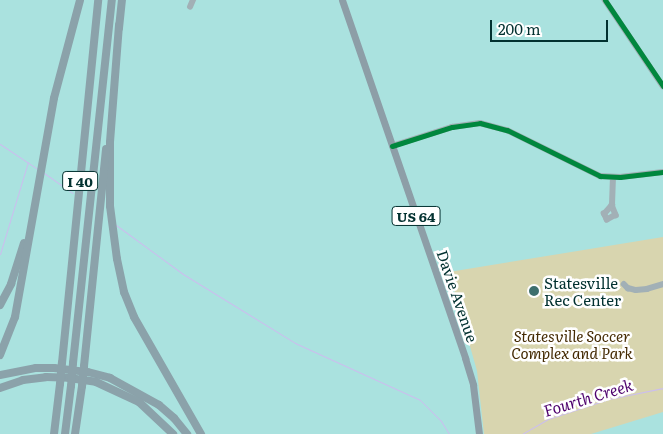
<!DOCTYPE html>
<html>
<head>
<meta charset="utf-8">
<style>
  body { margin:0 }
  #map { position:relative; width:663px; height:434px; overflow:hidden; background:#aae2df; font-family:Literata,serif }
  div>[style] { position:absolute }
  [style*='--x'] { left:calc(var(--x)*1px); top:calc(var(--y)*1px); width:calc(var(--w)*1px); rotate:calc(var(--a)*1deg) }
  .green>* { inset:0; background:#d8d5af }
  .stream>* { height:1px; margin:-0.5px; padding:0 0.5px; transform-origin:0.5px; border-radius:0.5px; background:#cbbeee }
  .minor>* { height:5.5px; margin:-2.75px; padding:0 2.75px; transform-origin:2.75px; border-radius:2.75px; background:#a2b0b6 }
  .major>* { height:7px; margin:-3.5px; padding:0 3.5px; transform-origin:3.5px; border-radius:3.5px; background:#8d9ea7 }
  .highway>* { height:8px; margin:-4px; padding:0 4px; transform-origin:4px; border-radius:4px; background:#8ba2aa }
  .highway-bridge>* { height:8px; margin:-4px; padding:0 4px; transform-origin:4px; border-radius:4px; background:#8ba2aa }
  .cycleway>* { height:5px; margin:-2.5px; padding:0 2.5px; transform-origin:2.5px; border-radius:2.5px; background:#00873e }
  .dots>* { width:14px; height:14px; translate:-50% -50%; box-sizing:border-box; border:2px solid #fff; border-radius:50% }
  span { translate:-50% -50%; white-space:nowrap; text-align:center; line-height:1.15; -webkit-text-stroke:5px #fff; paint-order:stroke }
  .shield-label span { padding:1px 4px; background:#fff; border:1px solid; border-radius:4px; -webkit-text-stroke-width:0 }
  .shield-label { font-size:14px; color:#023130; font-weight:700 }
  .poi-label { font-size:15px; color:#023130 }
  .left { translate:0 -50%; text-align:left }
  .street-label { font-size:15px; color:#023130 }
  .park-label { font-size:15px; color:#442a03; font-style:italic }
  .water-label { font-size:16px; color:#4e026d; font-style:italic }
  .scale { position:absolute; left:490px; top:20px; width:118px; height:22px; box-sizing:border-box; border:2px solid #023130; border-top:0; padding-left:6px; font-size:15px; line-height:18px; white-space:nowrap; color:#023130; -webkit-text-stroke:4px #fff; paint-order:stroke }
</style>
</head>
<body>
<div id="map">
  <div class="green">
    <i style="clip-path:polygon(663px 237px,663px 412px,591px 434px,484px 434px,477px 371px,449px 272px)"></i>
  </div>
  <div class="stream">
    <i style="--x:0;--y:144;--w:47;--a:33.7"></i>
    <i style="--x:44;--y:173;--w:35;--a:35"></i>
    <i style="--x:116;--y:225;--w:83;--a:36.2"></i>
    <i style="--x:183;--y:274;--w:132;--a:31.6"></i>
    <i style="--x:295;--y:343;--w:137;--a:24.5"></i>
    <i style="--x:420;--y:400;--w:30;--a:45"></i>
    <i style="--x:441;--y:421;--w:15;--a:58"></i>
    <i style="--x:0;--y:254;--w:96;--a:-73.1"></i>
    <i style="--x:522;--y:434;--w:30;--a:-30"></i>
    <i style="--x:548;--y:419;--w:64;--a:-18.2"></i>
    <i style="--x:609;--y:399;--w:55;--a:-11.5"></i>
  </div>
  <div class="minor">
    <i style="--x:605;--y:0;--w:104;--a:56"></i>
    <i style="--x:190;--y:7;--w:8;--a:-67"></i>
    <i style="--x:392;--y:146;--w:63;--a:-17.6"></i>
    <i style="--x:452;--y:127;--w:28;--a:-8"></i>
    <i style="--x:480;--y:123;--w:28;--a:15"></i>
    <i style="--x:507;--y:130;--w:104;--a:26.3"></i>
    <i style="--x:600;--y:176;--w:20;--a:3"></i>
    <i style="--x:620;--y:177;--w:43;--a:-6.6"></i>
    <i style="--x:612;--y:205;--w:11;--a:68"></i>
    <i style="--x:616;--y:215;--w:10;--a:151"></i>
    <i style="--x:607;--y:220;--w:7;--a:-117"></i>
    <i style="--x:604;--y:214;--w:12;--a:-48"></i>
    <i style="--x:612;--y:205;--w:27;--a:-88"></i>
    <i style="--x:624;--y:284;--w:6;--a:45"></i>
    <i style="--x:628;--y:288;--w:8;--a:14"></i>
    <i style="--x:636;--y:290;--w:11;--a:-5"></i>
    <i style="--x:647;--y:289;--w:17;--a:-17"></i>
  </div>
  <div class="major">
    <i style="--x:342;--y:0;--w:379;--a:71"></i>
    <i style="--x:465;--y:358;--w:28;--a:73"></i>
    <i style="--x:473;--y:385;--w:49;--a:83"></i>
  </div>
  <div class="highway">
    <i style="--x:119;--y:25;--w:118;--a:94.4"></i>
    <i style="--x:110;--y:143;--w:63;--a:90"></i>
    <i style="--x:110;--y:206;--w:53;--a:82.5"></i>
    <i style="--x:117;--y:259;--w:34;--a:78"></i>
    <i style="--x:124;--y:292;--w:27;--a:68"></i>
    <i style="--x:134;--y:317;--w:135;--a:60.2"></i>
    <i style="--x:119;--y:28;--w:28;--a:-84"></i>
    <i style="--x:0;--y:305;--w:24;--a:-62"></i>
    <i style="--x:11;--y:284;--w:43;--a:-72.4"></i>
    <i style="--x:0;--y:355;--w:41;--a:-68.5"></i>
    <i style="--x:15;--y:317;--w:222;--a:-79.9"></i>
    <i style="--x:54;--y:98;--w:101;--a:-75.1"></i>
    <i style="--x:62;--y:363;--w:365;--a:-84.3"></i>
    <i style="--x:73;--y:363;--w:365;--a:-83.9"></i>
    <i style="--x:84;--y:366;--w:218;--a:-84.2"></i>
    <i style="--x:0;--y:375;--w:37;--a:-11"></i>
    <i style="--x:36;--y:368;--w:18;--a:0"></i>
    <i style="--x:54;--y:368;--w:34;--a:7"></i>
    <i style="--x:88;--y:372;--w:23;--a:15"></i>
    <i style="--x:110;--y:378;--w:56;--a:28.9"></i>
    <i style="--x:159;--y:405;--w:20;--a:41"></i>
    <i style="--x:174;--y:418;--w:21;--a:51"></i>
    <i style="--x:0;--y:388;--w:24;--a:-19"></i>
    <i style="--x:23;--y:380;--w:23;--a:-7"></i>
    <i style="--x:46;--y:377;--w:23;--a:2"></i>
    <i style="--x:69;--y:378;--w:27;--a:8"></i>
    <i style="--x:96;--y:382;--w:47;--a:24.9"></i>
    <i style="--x:139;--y:402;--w:47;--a:43.3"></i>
    <i style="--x:54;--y:434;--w:50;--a:-83.2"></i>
    <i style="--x:65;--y:434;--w:48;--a:-82.9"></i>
    <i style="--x:75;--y:434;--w:49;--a:-81.7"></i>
  </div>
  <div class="highway-bridge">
    <i style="--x:60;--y:384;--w:21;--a:-85"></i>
    <i style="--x:71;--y:386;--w:23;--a:-85"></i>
    <i style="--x:82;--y:386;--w:20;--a:-84"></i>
  </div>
  <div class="cycleway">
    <i style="--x:605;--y:0;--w:104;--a:56"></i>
    <i style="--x:392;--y:146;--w:63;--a:-17.6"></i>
    <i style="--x:452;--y:127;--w:28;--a:-8"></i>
    <i style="--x:480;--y:123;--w:28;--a:15"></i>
    <i style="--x:507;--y:130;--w:104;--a:26.3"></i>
    <i style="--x:600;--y:176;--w:20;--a:3"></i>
    <i style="--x:620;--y:177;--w:43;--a:-6.6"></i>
  </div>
  <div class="dots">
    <i style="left:534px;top:291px;background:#3d6f6d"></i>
  </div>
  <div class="shield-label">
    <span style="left:80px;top:181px">I 40</span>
    <span style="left:416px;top:216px">US 64</span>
  </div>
  <div class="poi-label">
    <span class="left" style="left:544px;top:291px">Statesville<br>Rec Center</span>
  </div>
  <div class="street-label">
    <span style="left:458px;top:296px;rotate:71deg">Davie Avenue</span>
  </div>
  <div class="park-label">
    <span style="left:572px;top:344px">Statesville Soccer<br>Complex and Park</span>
  </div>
  <div class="water-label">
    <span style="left:588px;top:397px;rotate:-17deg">Fourth Creek</span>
  </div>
  <div class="scale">200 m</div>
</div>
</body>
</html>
